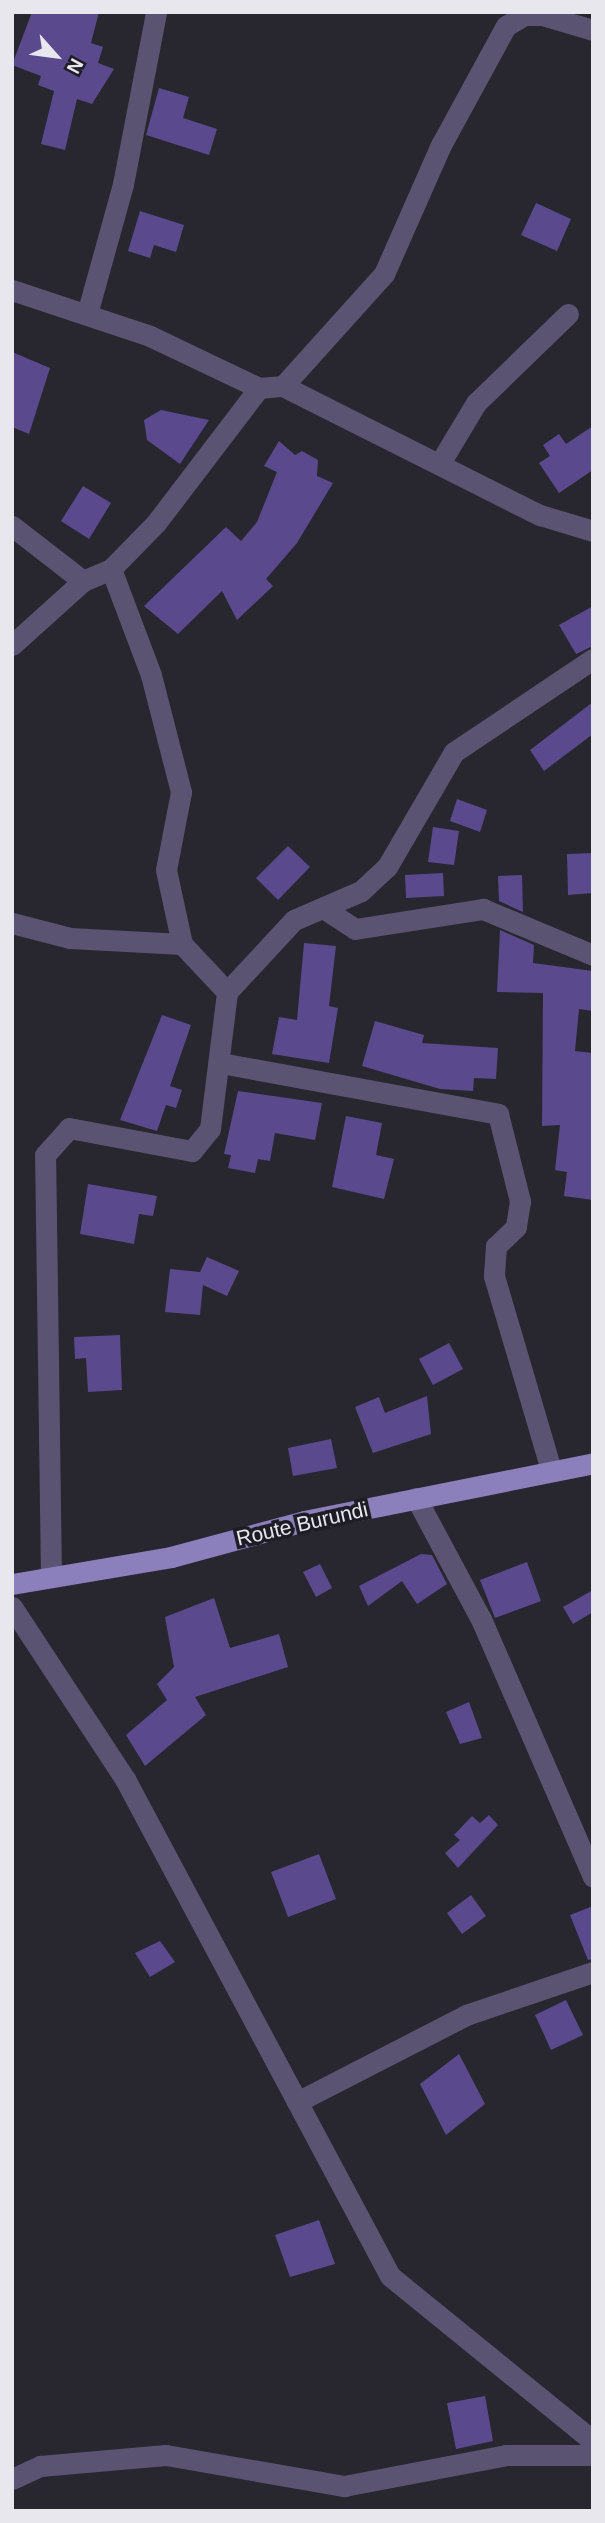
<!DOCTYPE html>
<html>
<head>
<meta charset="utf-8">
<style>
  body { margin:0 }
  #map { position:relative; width:605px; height:2523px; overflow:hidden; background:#28262f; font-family:Helvetica,sans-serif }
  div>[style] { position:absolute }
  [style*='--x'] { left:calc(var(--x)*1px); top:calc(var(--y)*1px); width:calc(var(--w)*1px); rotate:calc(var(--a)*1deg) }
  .building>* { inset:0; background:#5a4a8d }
  .minor>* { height:21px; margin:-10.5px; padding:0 10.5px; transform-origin:10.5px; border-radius:10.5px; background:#5a5472 }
  .major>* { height:21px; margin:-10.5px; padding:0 10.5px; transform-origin:10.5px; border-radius:10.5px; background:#8b7fbc }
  span { translate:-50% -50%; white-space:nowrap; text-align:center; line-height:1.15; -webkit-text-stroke:7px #1e1d26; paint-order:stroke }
  .street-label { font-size:21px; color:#e8e7ed }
  .frame { position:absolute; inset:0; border:14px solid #e8e7ed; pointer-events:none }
  .north { position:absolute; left:21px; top:21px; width:70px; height:70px; -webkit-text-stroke:5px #1e1d26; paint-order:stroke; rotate:118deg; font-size:19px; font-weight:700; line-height:28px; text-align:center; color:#e8e7ed }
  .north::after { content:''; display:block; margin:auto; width:24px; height:32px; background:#e8e7ed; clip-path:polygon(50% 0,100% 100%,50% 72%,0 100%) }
</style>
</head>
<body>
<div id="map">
  <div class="building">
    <i style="clip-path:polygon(32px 12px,99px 12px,91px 43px,103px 47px,98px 63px,114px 69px,92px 104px,77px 99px,65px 150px,41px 144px,54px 91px,38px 85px,41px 76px,12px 65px)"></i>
    <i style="clip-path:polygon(159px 88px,189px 97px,183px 118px,217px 129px,209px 155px,146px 135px)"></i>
    <i style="clip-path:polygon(536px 203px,571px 219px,557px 251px,521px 235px)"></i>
    <i style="clip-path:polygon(140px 211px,184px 225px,176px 252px,154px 245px,150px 258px,128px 251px)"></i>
    <i style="clip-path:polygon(12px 352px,50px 368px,29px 434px,12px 427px)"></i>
    <i style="clip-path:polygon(161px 410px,209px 420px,180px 464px,147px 440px,144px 420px)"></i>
    <i style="clip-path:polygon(593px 426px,593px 470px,559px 493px,539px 463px,550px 456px,543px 445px,559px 434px,566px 444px)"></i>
    <i style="clip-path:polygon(279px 441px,295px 455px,302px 451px,318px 460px,317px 476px,333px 483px,297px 543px,266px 579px,273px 586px,237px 620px,222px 591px,178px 634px,144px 606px,226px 527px,241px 541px,257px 522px,277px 472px,264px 466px)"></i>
    <i style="clip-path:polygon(83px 486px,111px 503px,89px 539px,61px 521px)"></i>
    <i style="clip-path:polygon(593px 606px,593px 646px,576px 654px,559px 625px)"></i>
    <i style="clip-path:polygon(593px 702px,593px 734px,544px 771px,530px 750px)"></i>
    <i style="clip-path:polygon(457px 799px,487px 810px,480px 832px,450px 821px)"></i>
    <i style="clip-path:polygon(433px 827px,459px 831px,454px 865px,428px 862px)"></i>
    <i style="clip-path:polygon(288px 846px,310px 867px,278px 900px,256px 878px)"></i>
    <i style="clip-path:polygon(593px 853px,593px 893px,568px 895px,567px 854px)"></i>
    <i style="clip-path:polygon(443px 873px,444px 896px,406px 898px,405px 875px)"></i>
    <i style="clip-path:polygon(522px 875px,523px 912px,499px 901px,498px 876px)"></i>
    <i style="clip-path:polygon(500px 930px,534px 945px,533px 963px,593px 971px,593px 1011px,579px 1009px,575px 1051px,593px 1053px,593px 1200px,564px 1196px,567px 1172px,555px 1170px,560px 1125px,542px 1126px,543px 993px,497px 992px)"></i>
    <i style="clip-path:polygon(304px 943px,336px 946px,329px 1006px,338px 1008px,329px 1063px,272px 1054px,279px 1017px,297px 1020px)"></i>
    <i style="clip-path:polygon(162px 1015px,191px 1025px,170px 1086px,182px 1090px,176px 1108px,166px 1105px,157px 1131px,120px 1120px)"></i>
    <i style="clip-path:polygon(375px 1021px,424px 1035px,422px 1043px,498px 1048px,496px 1079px,474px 1078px,473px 1091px,440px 1089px,362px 1066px)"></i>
    <i style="clip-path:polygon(238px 1091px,322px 1103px,315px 1140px,275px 1133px,270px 1161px,258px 1159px,255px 1173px,228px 1168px,231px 1155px,224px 1154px)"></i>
    <i style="clip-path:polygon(346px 1116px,382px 1123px,376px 1155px,394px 1159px,384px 1199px,332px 1187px)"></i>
    <i style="clip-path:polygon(88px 1184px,157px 1196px,153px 1216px,139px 1214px,134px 1244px,80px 1234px)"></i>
    <i style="clip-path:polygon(207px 1257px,239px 1271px,227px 1296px,203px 1285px,200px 1315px,165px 1312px,170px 1269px,200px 1272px)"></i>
    <i style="clip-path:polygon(120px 1335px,122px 1390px,88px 1392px,86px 1358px,75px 1359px,74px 1337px)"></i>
    <i style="clip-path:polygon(449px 1343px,463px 1369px,433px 1385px,419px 1359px)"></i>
    <i style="clip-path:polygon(427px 1396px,431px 1434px,373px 1453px,355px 1407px,379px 1397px,385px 1413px)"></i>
    <i style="clip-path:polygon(331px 1439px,337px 1468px,293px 1476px,288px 1448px)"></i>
    <i style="clip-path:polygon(421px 1554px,432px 1555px,447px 1584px,417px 1604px,402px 1581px,368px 1606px,359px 1586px)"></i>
    <i style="clip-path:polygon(527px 1562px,541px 1601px,495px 1618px,480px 1580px)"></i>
    <i style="clip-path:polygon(320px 1564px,332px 1588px,316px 1597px,303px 1572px)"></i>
    <i style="clip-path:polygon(593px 1590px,593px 1612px,573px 1624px,563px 1607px)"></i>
    <i style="clip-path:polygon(214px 1598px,230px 1648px,279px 1634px,288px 1667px,195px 1697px,206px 1715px,145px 1766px,126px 1735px,167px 1700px,157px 1684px,174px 1667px,165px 1617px)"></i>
    <i style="clip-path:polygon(469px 1702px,482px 1738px,460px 1744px,446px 1712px)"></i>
    <i style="clip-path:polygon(489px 1815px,498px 1825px,458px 1868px,445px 1853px,460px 1840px,454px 1835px,472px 1816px,480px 1823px)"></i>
    <i style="clip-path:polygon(319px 1854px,336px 1899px,288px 1917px,271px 1872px)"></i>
    <i style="clip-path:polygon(471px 1895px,486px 1916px,462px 1934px,447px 1913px)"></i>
    <i style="clip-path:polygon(593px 1906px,593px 1959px,588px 1960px,570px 1915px)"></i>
    <i style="clip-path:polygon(160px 1941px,175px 1962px,150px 1977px,135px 1953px)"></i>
    <i style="clip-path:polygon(566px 2000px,583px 2035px,551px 2050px,535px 2015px)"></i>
    <i style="clip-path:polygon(459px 2054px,485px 2104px,446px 2135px,420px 2084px)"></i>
    <i style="clip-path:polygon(319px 2220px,335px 2264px,290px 2277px,275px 2235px)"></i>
    <i style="clip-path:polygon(485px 2396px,493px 2441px,456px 2449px,447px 2403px)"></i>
  </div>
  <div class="minor">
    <i style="--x:12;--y:290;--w:145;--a:18.4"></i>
    <i style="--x:150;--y:336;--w:121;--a:25.5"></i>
    <i style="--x:259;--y:388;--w:24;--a:-5"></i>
    <i style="--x:283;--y:386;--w:151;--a:-48"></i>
    <i style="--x:384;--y:274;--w:141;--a:-66.2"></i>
    <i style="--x:441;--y:145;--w:136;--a:-61.4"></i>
    <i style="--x:506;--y:26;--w:21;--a:-31"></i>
    <i style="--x:524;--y:15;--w:18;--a:0"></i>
    <i style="--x:542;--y:15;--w:53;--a:16.4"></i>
    <i style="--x:87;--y:314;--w:135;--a:-74.5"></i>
    <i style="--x:123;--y:184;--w:175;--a:-79.1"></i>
    <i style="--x:283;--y:386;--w:288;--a:26.7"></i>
    <i style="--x:540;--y:515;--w:55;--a:16.8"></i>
    <i style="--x:440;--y:463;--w:70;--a:-59"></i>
    <i style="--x:476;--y:403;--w:128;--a:-44.1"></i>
    <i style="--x:12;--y:526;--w:90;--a:37.8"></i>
    <i style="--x:111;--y:569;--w:113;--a:69.3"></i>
    <i style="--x:151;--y:675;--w:121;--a:75.6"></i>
    <i style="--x:181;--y:792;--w:79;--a:100.9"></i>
    <i style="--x:166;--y:870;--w:76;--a:77.8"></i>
    <i style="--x:12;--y:645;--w:96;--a:-42"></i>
    <i style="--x:83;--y:581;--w:30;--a:-23"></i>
    <i style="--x:111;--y:569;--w:64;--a:-45.6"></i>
    <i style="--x:156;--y:523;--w:170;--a:-52.7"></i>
    <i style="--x:323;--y:908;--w:38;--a:33"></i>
    <i style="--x:355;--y:929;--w:130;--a:-8.9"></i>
    <i style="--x:483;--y:909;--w:119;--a:22.7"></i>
    <i style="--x:12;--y:923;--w:60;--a:14.5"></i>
    <i style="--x:70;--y:938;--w:112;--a:3.1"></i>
    <i style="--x:182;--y:944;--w:66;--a:46.8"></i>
    <i style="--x:221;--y:1063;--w:282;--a:10.4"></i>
    <i style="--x:498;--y:1114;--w:90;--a:75.8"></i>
    <i style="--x:520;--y:1201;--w:26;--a:99"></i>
    <i style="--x:516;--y:1227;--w:28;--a:136"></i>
    <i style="--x:496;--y:1246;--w:30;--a:94"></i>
    <i style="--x:494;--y:1276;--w:202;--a:73.6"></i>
    <i style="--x:416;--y:1498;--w:137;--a:61.8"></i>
    <i style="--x:481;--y:1619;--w:281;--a:66.5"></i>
    <i style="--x:51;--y:1577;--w:422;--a:-90.8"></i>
    <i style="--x:45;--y:1155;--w:36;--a:-48"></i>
    <i style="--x:69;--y:1128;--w:125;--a:10.6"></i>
    <i style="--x:192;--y:1151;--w:28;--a:-51"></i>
    <i style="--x:210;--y:1129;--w:138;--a:-82.9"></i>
    <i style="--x:227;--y:992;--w:98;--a:-47.1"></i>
    <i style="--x:294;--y:920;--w:73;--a:-23.4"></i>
    <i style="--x:361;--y:891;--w:35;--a:-43"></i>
    <i style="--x:387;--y:867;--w:133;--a:-59.8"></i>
    <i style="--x:454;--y:752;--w:167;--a:-33.8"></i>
    <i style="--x:12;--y:1607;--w:206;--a:56.7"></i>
    <i style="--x:125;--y:1779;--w:563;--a:61.93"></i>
    <i style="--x:390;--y:2276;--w:262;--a:39.1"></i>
    <i style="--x:297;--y:2102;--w:190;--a:-27.2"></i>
    <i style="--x:466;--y:2015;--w:134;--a:-18.7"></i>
    <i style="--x:12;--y:2479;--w:31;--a:-25"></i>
    <i style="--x:40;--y:2466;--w:126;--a:-5"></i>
    <i style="--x:166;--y:2455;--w:181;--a:9.9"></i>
    <i style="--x:344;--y:2486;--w:165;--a:-10.8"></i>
    <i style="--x:506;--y:2455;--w:87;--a:0"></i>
  </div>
  <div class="major">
    <i style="--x:12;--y:1584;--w:161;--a:-9.6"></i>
    <i style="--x:171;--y:1557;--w:138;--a:-15.1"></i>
    <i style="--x:304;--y:1521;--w:295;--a:-11.3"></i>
  </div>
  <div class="street-label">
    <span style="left:302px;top:1524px;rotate:-13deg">Route Burundi</span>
  </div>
  <div class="frame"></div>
  <div class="north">N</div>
</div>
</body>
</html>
